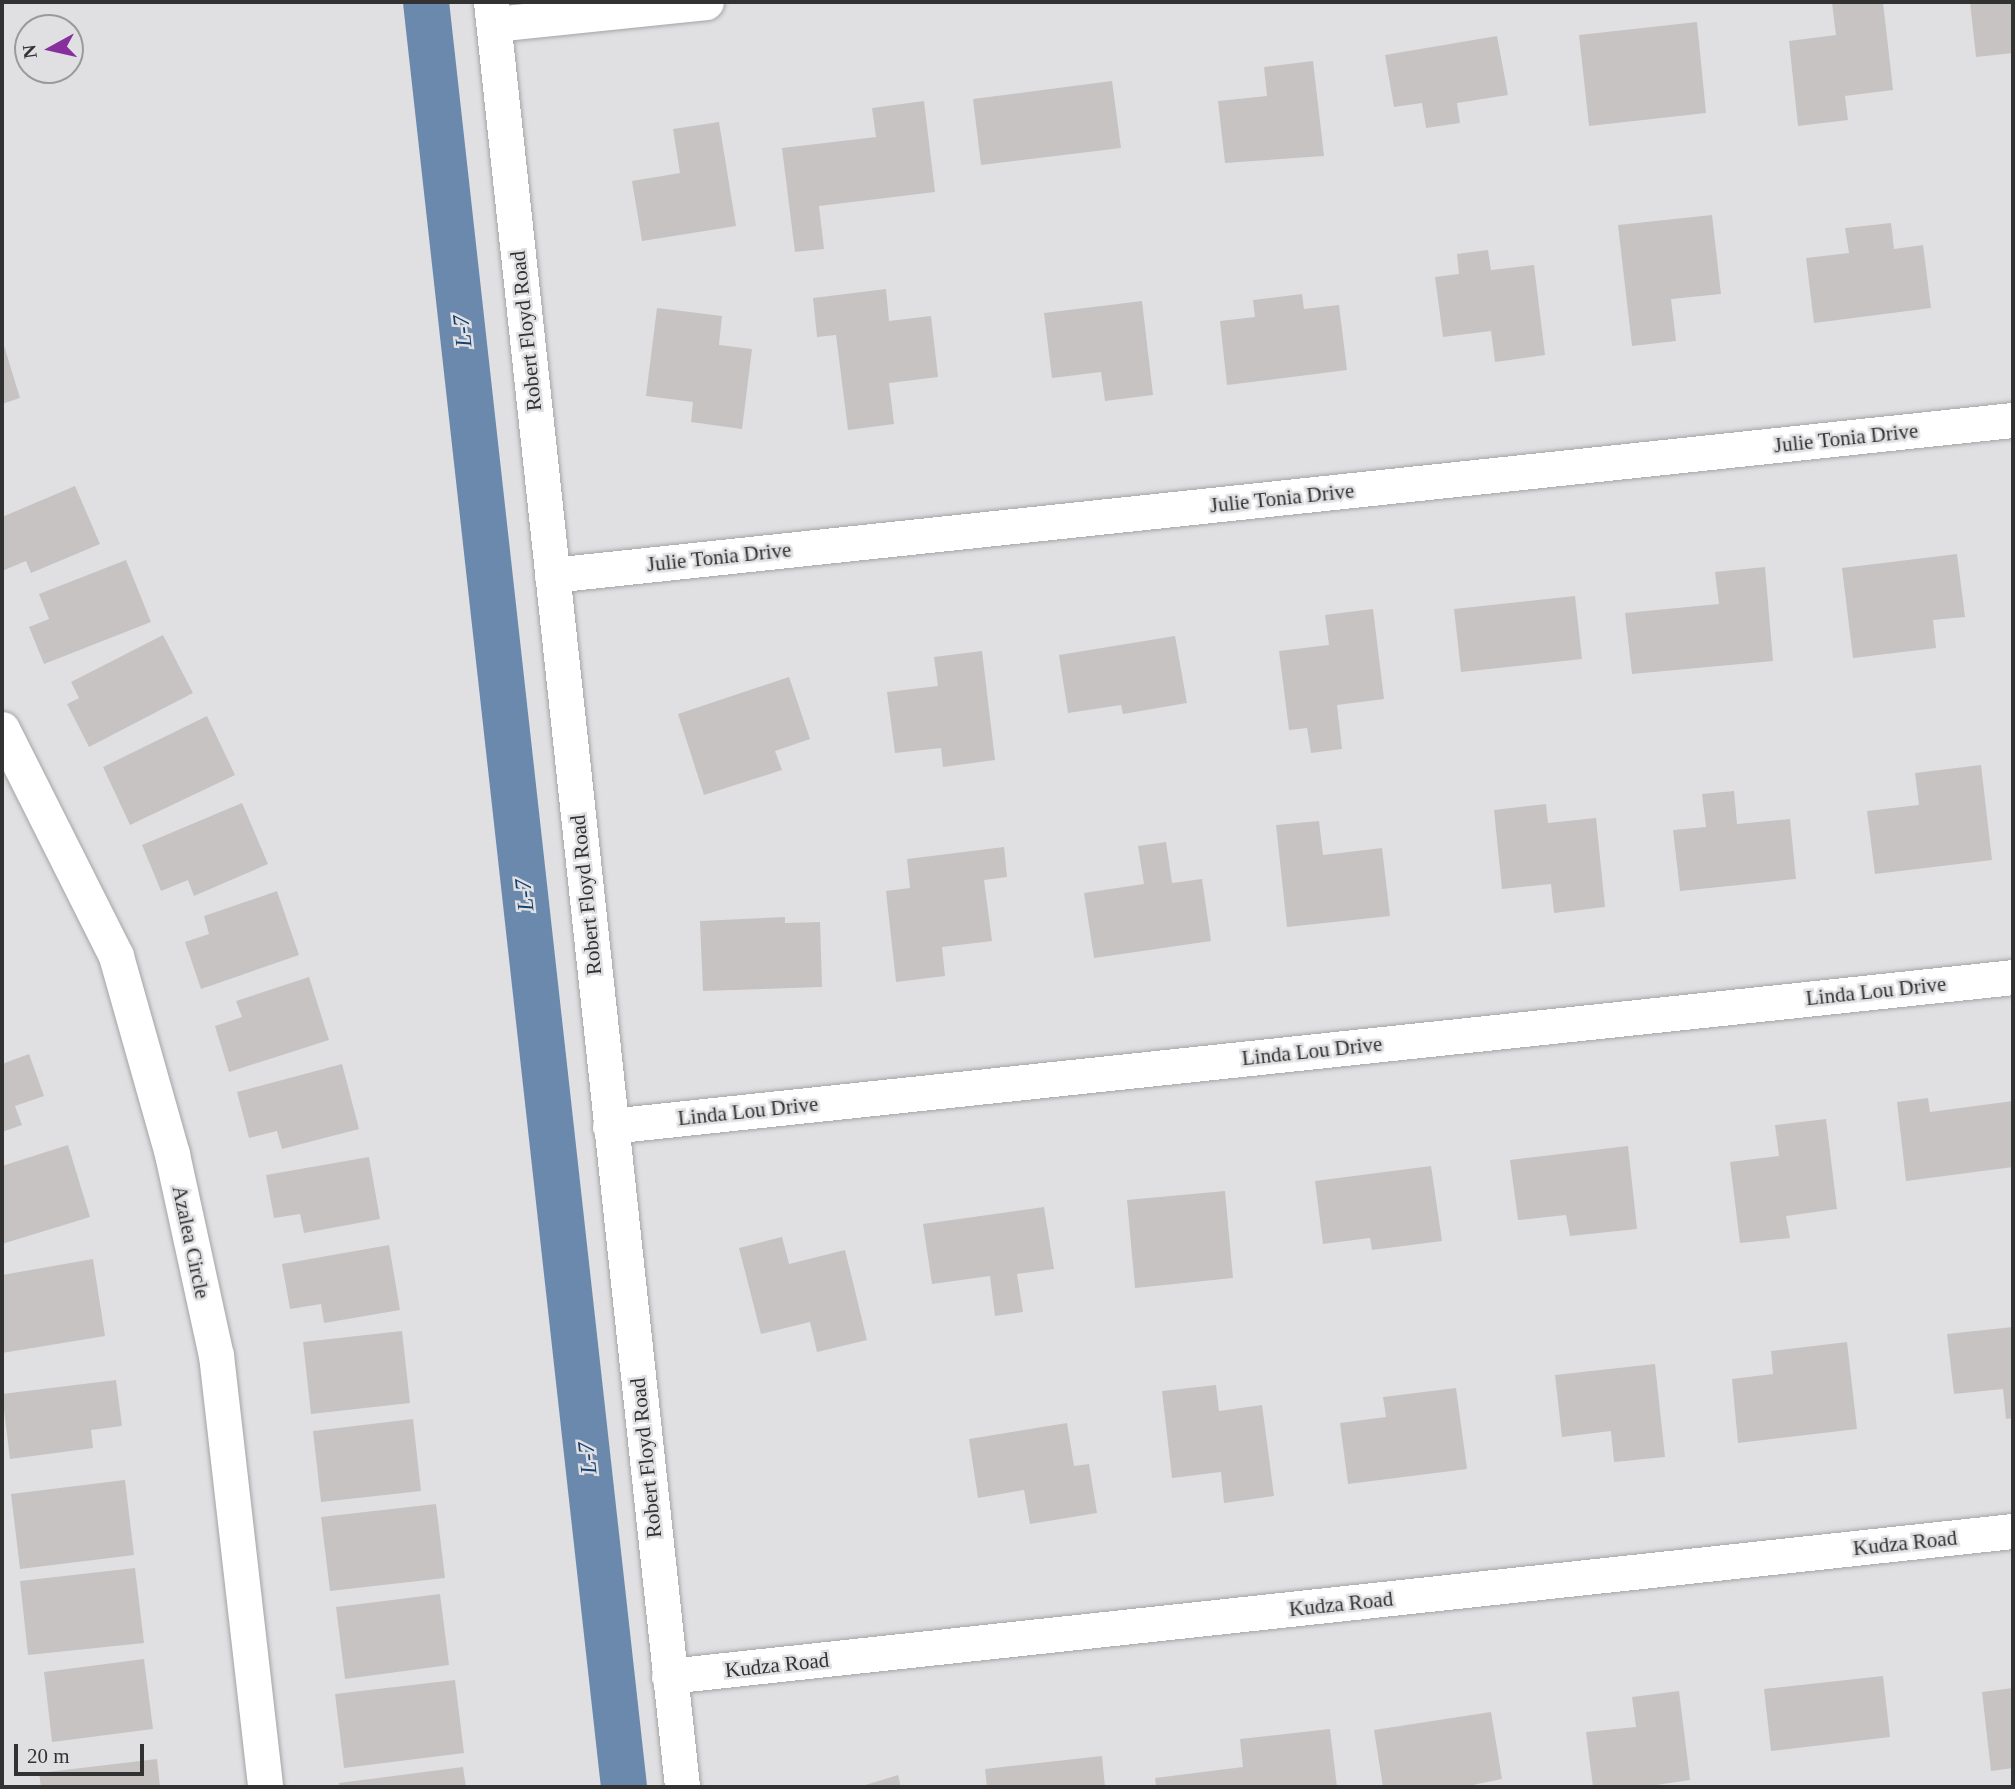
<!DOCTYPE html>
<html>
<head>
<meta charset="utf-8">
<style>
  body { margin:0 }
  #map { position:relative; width:2015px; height:1789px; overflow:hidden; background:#e0e0e3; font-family:Georgia,serif }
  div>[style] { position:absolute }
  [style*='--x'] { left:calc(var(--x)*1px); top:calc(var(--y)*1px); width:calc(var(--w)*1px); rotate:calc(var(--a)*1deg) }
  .canal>* { height:46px; margin:-23px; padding:0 23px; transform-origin:23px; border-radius:23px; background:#6a89ad }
  .building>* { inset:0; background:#c6c3c2 }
  .roads { filter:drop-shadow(0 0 2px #a3a4a6) drop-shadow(0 0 2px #a3a4a6) }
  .street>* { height:35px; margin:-17.5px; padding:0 17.5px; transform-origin:17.5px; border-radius:17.5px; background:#fff }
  span { translate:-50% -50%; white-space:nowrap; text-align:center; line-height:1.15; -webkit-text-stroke:5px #e0e0e3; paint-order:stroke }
  .street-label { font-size:21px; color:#323233 }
  .water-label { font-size:23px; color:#103e6d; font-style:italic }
  .frame { position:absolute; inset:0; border:4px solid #323233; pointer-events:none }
  .north { position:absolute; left:14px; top:14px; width:70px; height:70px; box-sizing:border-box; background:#e0e0e3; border:2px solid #9a9a9d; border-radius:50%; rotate:262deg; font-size:19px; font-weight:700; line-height:28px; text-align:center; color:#323233 }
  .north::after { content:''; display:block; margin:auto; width:24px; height:32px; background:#87309d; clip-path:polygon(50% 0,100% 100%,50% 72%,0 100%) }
  .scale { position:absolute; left:14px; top:1744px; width:130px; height:32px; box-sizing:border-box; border:4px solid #323233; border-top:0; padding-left:9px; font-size:21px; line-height:24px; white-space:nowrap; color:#323233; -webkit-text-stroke:5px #e0e0e3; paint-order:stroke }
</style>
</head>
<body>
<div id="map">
  <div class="canal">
    <i style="--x:426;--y:2;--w:1796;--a:83.67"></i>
  </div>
  <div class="building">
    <i style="clip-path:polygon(1883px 2px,1893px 90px,1845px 96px,1848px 120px,1798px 126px,1789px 41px,1836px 35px,1832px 3px)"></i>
    <i style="clip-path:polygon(1970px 2px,2013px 2px,2013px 53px,1976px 57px)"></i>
    <i style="clip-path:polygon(1697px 22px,1706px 113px,1589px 126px,1579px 35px)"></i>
    <i style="clip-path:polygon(1497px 36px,1508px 95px,1457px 103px,1460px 123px,1426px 128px,1422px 103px,1394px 107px,1385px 55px)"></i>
    <i style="clip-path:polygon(1313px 61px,1324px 156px,1225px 163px,1218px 101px,1267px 96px,1264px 67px)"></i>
    <i style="clip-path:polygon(1112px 81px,1121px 148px,981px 165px,973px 99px)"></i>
    <i style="clip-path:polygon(924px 101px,935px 192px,819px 206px,824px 249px,795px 252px,782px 148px,876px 137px,872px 108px)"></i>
    <i style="clip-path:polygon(719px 122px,736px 226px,642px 241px,632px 181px,680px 173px,673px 129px)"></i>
    <i style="clip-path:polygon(1712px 215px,1721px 294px,1671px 299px,1676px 341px,1632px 346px,1618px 225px)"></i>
    <i style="clip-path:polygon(1891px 223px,1894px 249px,1923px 245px,1931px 308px,1814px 323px,1806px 258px,1849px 253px,1845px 228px)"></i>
    <i style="clip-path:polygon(1488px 250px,1491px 270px,1534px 265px,1545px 355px,1495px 362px,1491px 331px,1443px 337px,1435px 277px,1459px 274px,1457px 254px)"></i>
    <i style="clip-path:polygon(886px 289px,889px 321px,931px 316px,938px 377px,889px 383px,894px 424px,848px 430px,836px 335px,817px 337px,813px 298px)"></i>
    <i style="clip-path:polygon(1302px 294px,1304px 309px,1339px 305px,1347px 370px,1227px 385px,1220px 321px,1255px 317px,1253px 300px)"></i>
    <i style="clip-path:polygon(1142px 301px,1153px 395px,1105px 401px,1101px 372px,1052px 378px,1044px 313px)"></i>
    <i style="clip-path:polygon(657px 308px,722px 316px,719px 345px,752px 349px,742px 429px,691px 422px,693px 402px,646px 396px)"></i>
    <i style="clip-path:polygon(2px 339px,20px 398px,2px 404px)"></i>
    <i style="clip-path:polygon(75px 486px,100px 544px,31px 573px,26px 561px,2px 571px,2px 517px)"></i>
    <i style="clip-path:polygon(1957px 554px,1965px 617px,1933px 620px,1936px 648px,1853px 658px,1842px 568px)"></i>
    <i style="clip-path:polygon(126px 560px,151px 622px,44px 664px,29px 627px,49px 619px,39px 594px)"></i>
    <i style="clip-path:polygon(1765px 567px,1773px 661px,1632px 674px,1625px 613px,1719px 604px,1715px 572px)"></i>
    <i style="clip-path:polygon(1575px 596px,1582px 659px,1461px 672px,1454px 609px)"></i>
    <i style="clip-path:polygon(1373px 609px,1384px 699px,1337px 705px,1342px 749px,1311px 753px,1307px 728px,1289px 730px,1279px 651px,1329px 645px,1325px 615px)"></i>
    <i style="clip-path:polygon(163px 635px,193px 693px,89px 747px,67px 704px,79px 698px,71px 682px)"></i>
    <i style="clip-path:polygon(1175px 636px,1187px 703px,1123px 714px,1121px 705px,1068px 713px,1059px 655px)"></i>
    <i style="clip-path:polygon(982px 651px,995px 760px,943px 767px,941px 748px,895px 753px,887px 692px,938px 686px,934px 657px)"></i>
    <i style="clip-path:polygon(789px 677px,810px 739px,775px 751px,782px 770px,704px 795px,678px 714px)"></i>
    <i style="clip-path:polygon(207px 716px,235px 775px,130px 825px,103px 767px)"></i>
    <i style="clip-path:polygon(1981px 765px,1992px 860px,1875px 874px,1867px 811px,1919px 805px,1915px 773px)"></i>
    <i style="clip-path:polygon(1734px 791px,1737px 824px,1790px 819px,1796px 879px,1680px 891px,1673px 830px,1706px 827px,1702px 794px)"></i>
    <i style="clip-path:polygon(242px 803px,268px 864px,194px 896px,188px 880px,161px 891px,142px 845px)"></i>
    <i style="clip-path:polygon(1546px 804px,1548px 823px,1596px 818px,1605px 907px,1554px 913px,1551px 884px,1502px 889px,1494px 810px)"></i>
    <i style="clip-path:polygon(1319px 821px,1323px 855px,1382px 848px,1390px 916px,1287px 927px,1276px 825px)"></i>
    <i style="clip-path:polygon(1166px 842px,1172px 883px,1202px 879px,1211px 941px,1094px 958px,1084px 893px,1144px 884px,1138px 846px)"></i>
    <i style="clip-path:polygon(1004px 847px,1007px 877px,984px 880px,992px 941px,942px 947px,945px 976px,896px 982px,886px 891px,910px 888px,907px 859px)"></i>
    <i style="clip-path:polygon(277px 891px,299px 955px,201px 989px,185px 942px,209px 934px,204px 916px)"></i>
    <i style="clip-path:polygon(785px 917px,785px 923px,820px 922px,822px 987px,703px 991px,700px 921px)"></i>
    <i style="clip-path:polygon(309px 977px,329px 1040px,229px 1072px,215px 1026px,242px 1017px,236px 1001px)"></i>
    <i style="clip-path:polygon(29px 1054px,44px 1096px,15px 1106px,22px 1125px,2px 1132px,2px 1064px)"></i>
    <i style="clip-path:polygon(342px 1064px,359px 1129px,282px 1149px,277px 1131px,249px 1138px,237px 1092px)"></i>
    <i style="clip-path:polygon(1928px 1098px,1930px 1112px,2013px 1101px,2013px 1167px,1906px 1181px,1897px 1102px)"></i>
    <i style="clip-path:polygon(1826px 1119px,1837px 1209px,1786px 1216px,1790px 1238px,1740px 1243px,1730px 1162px,1779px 1156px,1775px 1125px)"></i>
    <i style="clip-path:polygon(68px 1145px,90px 1217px,2px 1244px,2px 1166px)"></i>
    <i style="clip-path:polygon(1628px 1146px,1637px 1229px,1570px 1236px,1566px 1215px,1518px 1220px,1510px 1160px)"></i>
    <i style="clip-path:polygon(369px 1157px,380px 1219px,304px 1233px,300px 1214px,274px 1218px,266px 1175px)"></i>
    <i style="clip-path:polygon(1431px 1166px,1442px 1241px,1372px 1250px,1370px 1238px,1323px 1244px,1315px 1181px)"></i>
    <i style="clip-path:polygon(1225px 1191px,1233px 1278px,1135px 1288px,1127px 1200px)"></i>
    <i style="clip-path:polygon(1044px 1207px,1054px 1269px,1017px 1274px,1023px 1312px,995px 1316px,990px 1276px,932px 1284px,923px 1224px)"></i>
    <i style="clip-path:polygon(782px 1237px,789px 1264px,845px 1250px,867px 1340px,817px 1352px,810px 1322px,761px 1334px,739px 1248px)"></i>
    <i style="clip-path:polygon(389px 1245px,400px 1310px,324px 1323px,321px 1304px,290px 1309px,282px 1264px)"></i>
    <i style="clip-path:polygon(93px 1259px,105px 1336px,2px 1353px,2px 1275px)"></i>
    <i style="clip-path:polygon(2013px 1327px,2013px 1418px,2006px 1419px,2003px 1389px,1954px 1394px,1947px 1334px)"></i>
    <i style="clip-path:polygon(402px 1331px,410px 1403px,311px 1414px,303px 1342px)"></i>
    <i style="clip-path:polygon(1847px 1342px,1857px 1429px,1738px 1443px,1732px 1379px,1773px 1374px,1771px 1351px)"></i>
    <i style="clip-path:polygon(1655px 1364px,1665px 1457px,1614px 1462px,1611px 1431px,1562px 1437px,1555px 1375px)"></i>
    <i style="clip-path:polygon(116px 1380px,122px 1426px,91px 1430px,93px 1448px,10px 1459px,2px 1394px)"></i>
    <i style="clip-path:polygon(1216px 1385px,1219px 1411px,1262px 1405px,1274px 1496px,1224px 1503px,1221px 1472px,1172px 1478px,1162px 1391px)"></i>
    <i style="clip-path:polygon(1456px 1388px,1467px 1469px,1348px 1484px,1340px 1423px,1386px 1417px,1383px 1397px)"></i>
    <i style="clip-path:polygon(413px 1419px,421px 1491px,321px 1502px,313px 1431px)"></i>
    <i style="clip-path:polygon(1067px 1423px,1074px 1466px,1089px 1464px,1097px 1513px,1030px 1524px,1024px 1490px,978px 1498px,969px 1439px)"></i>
    <i style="clip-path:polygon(125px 1480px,134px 1555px,20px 1569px,11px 1494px)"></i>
    <i style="clip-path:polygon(436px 1504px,445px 1578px,330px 1591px,321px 1517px)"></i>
    <i style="clip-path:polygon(135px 1568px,144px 1643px,28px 1655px,20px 1581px)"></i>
    <i style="clip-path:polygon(440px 1594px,449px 1665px,345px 1679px,336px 1607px)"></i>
    <i style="clip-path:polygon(144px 1659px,153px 1729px,52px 1742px,44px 1672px)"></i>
    <i style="clip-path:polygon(1883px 1676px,1890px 1737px,1771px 1751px,1764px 1689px)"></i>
    <i style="clip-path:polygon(455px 1680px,464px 1753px,344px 1768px,335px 1694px)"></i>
    <i style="clip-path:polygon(2013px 1688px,2013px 1768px,1991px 1771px,1982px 1692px)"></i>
    <i style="clip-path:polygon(1679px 1691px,1690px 1780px,1643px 1787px,1593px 1787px,1586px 1732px,1636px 1727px,1632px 1697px)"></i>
    <i style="clip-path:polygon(1491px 1712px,1502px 1779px,1463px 1787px,1383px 1787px,1374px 1730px)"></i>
    <i style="clip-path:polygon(1330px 1729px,1337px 1787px,1156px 1787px,1155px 1778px,1243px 1767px,1240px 1739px)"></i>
    <i style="clip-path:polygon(1102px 1756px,1105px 1787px,987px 1787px,985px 1769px)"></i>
    <i style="clip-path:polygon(157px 1759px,160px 1787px,41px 1787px,39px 1773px)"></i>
    <i style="clip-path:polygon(463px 1767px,466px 1787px,340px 1787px,339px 1783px)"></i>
    <i style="clip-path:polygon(898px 1775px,901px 1787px,859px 1787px)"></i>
  </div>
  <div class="roads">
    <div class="street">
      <i style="--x:491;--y:2;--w:1795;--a:83.89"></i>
      <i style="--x:494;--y:24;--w:213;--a:-5.9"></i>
      <i style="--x:552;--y:575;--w:1469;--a:-6.06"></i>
      <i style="--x:2;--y:729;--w:254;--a:63.3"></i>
      <i style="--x:116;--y:956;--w:206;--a:74.2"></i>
      <i style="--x:172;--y:1154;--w:206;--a:77.7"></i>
      <i style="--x:216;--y:1355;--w:435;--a:83.5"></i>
      <i style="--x:610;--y:1126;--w:1411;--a:-6.06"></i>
      <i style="--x:669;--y:1676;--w:1352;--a:-6.16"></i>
    </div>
  </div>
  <div class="street-label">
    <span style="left:526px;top:331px;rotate:-96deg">Robert Floyd Road</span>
    <span style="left:1846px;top:438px;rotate:-6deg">Julie Tonia Drive</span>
    <span style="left:1282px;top:498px;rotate:-6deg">Julie Tonia Drive</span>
    <span style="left:719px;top:557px;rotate:-6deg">Julie Tonia Drive</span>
    <span style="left:586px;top:895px;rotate:-96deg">Robert Floyd Road</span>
    <span style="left:1876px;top:991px;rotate:-6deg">Linda Lou Drive</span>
    <span style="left:1312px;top:1051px;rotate:-6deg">Linda Lou Drive</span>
    <span style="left:748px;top:1111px;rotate:-6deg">Linda Lou Drive</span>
    <span style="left:191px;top:1242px;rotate:78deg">Azalea Circle</span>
    <span style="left:646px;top:1458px;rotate:-96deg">Robert Floyd Road</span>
    <span style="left:1905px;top:1543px;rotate:-6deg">Kudza Road</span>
    <span style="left:1341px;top:1604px;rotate:-6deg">Kudza Road</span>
    <span style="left:777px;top:1665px;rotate:-6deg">Kudza Road</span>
  </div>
  <div class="water-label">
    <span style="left:463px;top:331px;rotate:-96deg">L-7</span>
    <span style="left:525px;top:895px;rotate:-96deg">L-7</span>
    <span style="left:588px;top:1458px;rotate:-96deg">L-7</span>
  </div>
  <div class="frame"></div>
  <div class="north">N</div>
  <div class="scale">20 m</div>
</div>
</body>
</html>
